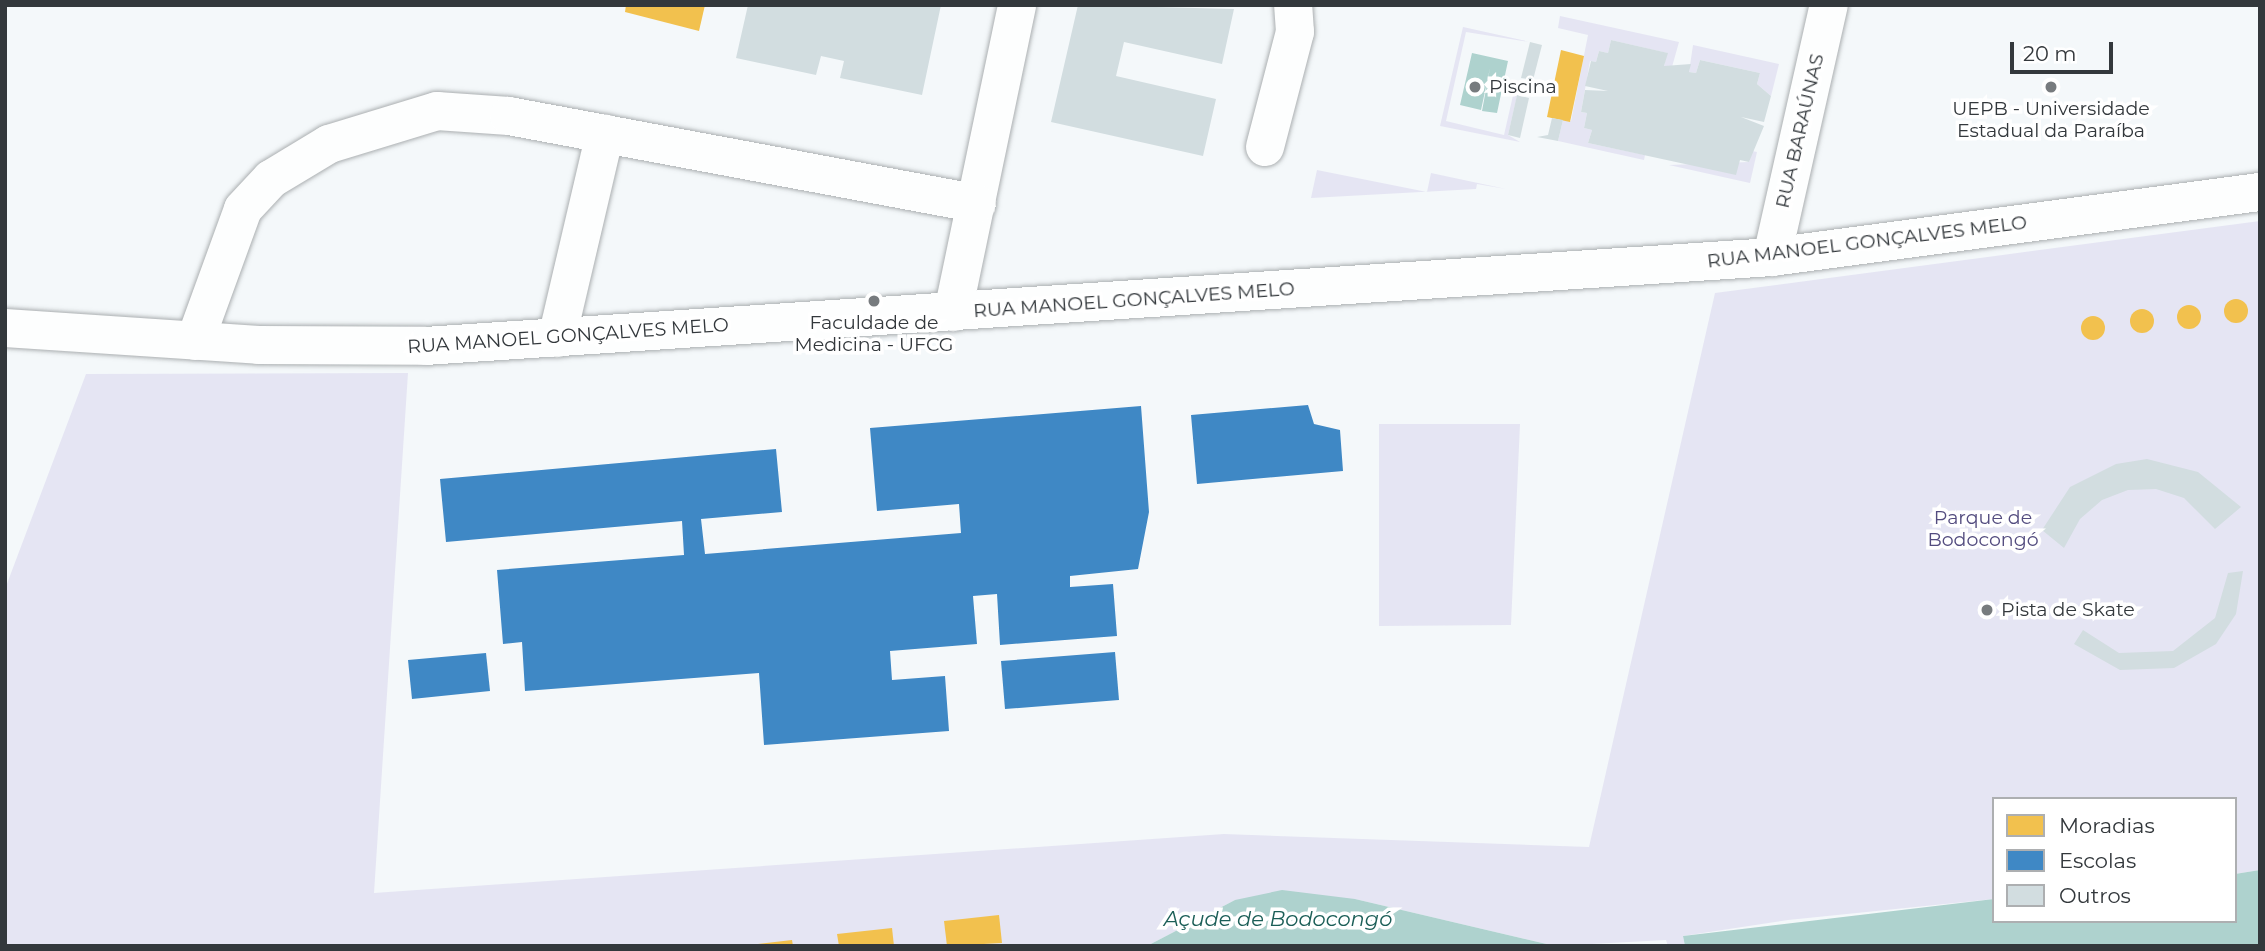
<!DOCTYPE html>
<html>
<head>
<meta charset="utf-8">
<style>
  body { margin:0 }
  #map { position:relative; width:2265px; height:951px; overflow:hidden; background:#f4f8fa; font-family:Montserrat,sans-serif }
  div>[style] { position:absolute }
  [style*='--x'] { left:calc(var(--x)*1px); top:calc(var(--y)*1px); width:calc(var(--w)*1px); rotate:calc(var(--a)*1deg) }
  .green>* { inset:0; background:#e5e5f3 }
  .water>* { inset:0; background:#aed2ce }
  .homes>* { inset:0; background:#f2c14e }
  .round { border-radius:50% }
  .schools>* { inset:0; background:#3f88c5 }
  .building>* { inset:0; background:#d2dde0 }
  .roads { filter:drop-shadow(0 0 2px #abafb1) drop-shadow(0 0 2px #abafb1) }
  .street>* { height:38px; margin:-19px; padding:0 19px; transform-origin:19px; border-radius:19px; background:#fdfefe }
  .secondary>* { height:38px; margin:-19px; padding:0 19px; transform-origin:19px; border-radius:19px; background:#fdfefe }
  .dots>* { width:19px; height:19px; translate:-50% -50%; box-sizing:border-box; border:4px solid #fff; border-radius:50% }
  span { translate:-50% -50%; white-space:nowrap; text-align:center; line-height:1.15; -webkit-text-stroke:7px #fff; paint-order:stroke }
  .poi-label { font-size:19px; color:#33383c }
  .left { translate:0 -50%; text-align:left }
  .street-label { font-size:19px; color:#33383c }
  .park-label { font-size:19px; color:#534c7f }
  .water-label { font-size:21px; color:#1b5e57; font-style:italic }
  .frame { position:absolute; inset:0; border:7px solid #33383c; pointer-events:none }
  .legend { position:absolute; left:1992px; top:797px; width:245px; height:126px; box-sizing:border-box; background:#fff; border:2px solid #adafb1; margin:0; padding:9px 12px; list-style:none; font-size:21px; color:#33383c }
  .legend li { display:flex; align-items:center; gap:14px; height:35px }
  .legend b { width:35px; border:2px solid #adafb1 }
  .scale { position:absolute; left:2010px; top:42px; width:103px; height:32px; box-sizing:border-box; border:4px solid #33383c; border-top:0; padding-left:9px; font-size:21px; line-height:24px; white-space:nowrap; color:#33383c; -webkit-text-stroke:5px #fff; paint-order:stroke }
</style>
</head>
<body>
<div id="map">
  <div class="green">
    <i style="clip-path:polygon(1560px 16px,1679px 42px,1672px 67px,1664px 66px,1667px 53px,1611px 40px,1608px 53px,1599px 51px,1596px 62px,1590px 61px,1581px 112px,1587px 113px,1584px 128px,1592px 130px,1588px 143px,1645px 155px,1644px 160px,1558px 141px,1563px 120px,1571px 121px,1588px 35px,1558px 28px)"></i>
    <i style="clip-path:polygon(1463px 27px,1530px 42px,1466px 32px,1446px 121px,1504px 135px,1514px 91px,1529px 94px,1517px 96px,1508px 135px,1520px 142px,1440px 126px)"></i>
    <i style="clip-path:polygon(1693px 45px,1779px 64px,1771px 96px,1757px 84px,1760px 73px,1700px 60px,1696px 73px,1689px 72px)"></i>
    <i style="clip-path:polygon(1752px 151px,1757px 152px,1750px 183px,1669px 165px,1749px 162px)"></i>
    <i style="clip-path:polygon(1317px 170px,1427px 192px,1431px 173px,1506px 189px,1477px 184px,1476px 189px,1311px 198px)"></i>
    <i style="clip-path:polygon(2260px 221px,2260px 870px,2235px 874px,2235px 799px,1994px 799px,1994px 899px,1788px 920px,1683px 936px,1685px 946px,1668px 946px,1666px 940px,1555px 946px,1355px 899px,1235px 900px,1147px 946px,5px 946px,5px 589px,86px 374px,408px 373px,374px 893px,1224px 834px,1589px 847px,1715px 293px)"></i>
    <i style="clip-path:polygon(1379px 424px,1520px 424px,1511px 625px,1379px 626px)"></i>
  </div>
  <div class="water">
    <i style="clip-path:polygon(1472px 53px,1508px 61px,1497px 113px,1482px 111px,1490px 68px,1481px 110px,1460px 105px)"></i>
    <i style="clip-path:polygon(2260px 870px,2260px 946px,1685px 946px,1683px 936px,1994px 899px,1994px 921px,2235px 921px,2235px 874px)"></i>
    <i style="clip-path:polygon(1282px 890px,1355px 899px,1555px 946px,1147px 946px,1235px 900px)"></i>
  </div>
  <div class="homes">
    <i style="clip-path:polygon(626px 5px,705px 5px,699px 31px,625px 12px)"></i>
    <i style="clip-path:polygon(1561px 50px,1584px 56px,1570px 122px,1547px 117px)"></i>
    <i class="round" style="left:2224px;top:299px;width:24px;height:24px"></i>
    <i class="round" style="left:2177px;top:305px;width:24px;height:24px"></i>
    <i class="round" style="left:2130px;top:309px;width:24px;height:24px"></i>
    <i class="round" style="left:2081px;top:316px;width:24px;height:24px"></i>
    <i style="clip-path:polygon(999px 915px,1002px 943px,947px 946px,944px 921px)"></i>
    <i style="clip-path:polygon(892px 928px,894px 946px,839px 946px,837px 934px)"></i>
    <i style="clip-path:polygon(792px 940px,793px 946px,758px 946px,758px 944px)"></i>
  </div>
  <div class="schools">
    <i style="clip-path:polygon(1308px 405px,1314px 424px,1340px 430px,1343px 471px,1197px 484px,1191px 415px)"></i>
    <i style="clip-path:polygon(1141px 406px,1149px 512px,1138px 569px,1070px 576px,1070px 587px,1113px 584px,1117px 636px,1000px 645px,997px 594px,973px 596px,977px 644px,890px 651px,892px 680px,945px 676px,949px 731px,764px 745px,759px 673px,525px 691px,522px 642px,503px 644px,497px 570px,684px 555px,682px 521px,446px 542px,440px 479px,776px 449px,782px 512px,701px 519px,705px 554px,961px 533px,959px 504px,877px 511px,870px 428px)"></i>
    <i style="clip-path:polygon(1115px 652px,1119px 700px,1005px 709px,1001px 661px)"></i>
    <i style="clip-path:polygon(486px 653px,490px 691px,412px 699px,408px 660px)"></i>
  </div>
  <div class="building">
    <i style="clip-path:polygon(748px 5px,941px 5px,922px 95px,840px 78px,844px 61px,821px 56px,816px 75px,736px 58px)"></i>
    <i style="clip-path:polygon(1078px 5px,1234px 9px,1222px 64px,1124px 42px,1116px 76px,1216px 99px,1203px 156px,1051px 122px)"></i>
    <i style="clip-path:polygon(1611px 40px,1668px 53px,1664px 66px,1691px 64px,1689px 72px,1696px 73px,1700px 60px,1760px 73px,1757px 84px,1771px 96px,1764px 122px,1741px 117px,1764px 126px,1749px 162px,1740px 160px,1736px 175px,1588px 143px,1592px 130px,1584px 128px,1587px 113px,1581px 112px,1585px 90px,1608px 91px,1585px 86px,1591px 61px,1596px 62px,1599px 51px,1608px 53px)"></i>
    <i style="clip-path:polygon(1530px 42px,1542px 45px,1533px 80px,1521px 78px)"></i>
    <i style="clip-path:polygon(1517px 95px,1529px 98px,1520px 138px,1508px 135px)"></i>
    <i style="clip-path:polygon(1552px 118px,1563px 120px,1558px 141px,1537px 137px,1548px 135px)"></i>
    <i style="clip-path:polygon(2147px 459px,2198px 472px,2241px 507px,2215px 529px,2184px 498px,2156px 489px,2128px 490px,2102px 500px,2080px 519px,2064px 548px,2042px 530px,2070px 487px,2116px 464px)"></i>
    <i style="clip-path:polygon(2243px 571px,2236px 614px,2216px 644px,2174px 668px,2120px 670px,2074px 644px,2083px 630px,2119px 653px,2173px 651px,2215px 618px,2228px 573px)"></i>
  </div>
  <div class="roads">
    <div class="street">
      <i style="--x:1265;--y:147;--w:119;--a:-75.4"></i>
      <i style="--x:1295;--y:32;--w:27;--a:-94"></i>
      <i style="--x:1772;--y:257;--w:258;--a:-77.3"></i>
      <i style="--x:953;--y:312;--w:314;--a:-78.2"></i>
      <i style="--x:557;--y:338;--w:210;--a:-76.8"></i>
      <i style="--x:195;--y:341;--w:140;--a:-70"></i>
      <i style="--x:243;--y:209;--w:41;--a:-47"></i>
      <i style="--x:271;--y:179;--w:68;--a:-31.1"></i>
      <i style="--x:329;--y:144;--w:113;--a:-17"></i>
      <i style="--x:437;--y:111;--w:72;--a:4"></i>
      <i style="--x:509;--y:116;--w:476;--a:10.6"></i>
    </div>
    <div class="secondary">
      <i style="--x:5;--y:328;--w:254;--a:3.8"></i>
      <i style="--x:258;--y:345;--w:167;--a:0.3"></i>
      <i style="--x:425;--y:346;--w:1350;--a:-3.78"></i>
      <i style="--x:1772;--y:257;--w:492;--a:-7.6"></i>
    </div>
  </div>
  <div class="dots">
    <i style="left:1475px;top:87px;background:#777b7e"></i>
    <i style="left:2051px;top:87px;background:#777b7e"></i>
    <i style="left:874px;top:301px;background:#777b7e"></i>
    <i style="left:1987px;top:610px;background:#777b7e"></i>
  </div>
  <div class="poi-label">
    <span class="left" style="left:1489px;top:87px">Piscina</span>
    <span style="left:2051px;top:120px">UEPB - Universidade<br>Estadual da Paraíba</span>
    <span style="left:874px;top:334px">Faculdade de<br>Medicina - UFCG</span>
    <span class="left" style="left:2001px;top:610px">Pista de Skate</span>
  </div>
  <div class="street-label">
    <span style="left:1800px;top:131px;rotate:-77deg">RUA BARAÚNAS</span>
    <span style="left:1867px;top:242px;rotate:-7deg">RUA MANOEL GONÇALVES MELO</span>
    <span style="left:1134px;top:300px;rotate:-4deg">RUA MANOEL GONÇALVES MELO</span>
    <span style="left:568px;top:336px;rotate:-4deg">RUA MANOEL GONÇALVES MELO</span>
  </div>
  <div class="park-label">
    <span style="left:1983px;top:529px">Parque de<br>Bodocongó</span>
  </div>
  <div class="water-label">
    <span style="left:1278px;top:919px">Açude de Bodocongó</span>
  </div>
  <div class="frame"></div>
  <ul class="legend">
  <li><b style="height:19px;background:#f2c14e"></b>Moradias</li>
  <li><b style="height:19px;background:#3f88c5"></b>Escolas</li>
  <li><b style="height:19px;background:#d2dde0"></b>Outros</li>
  </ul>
  <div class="scale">20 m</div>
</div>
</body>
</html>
